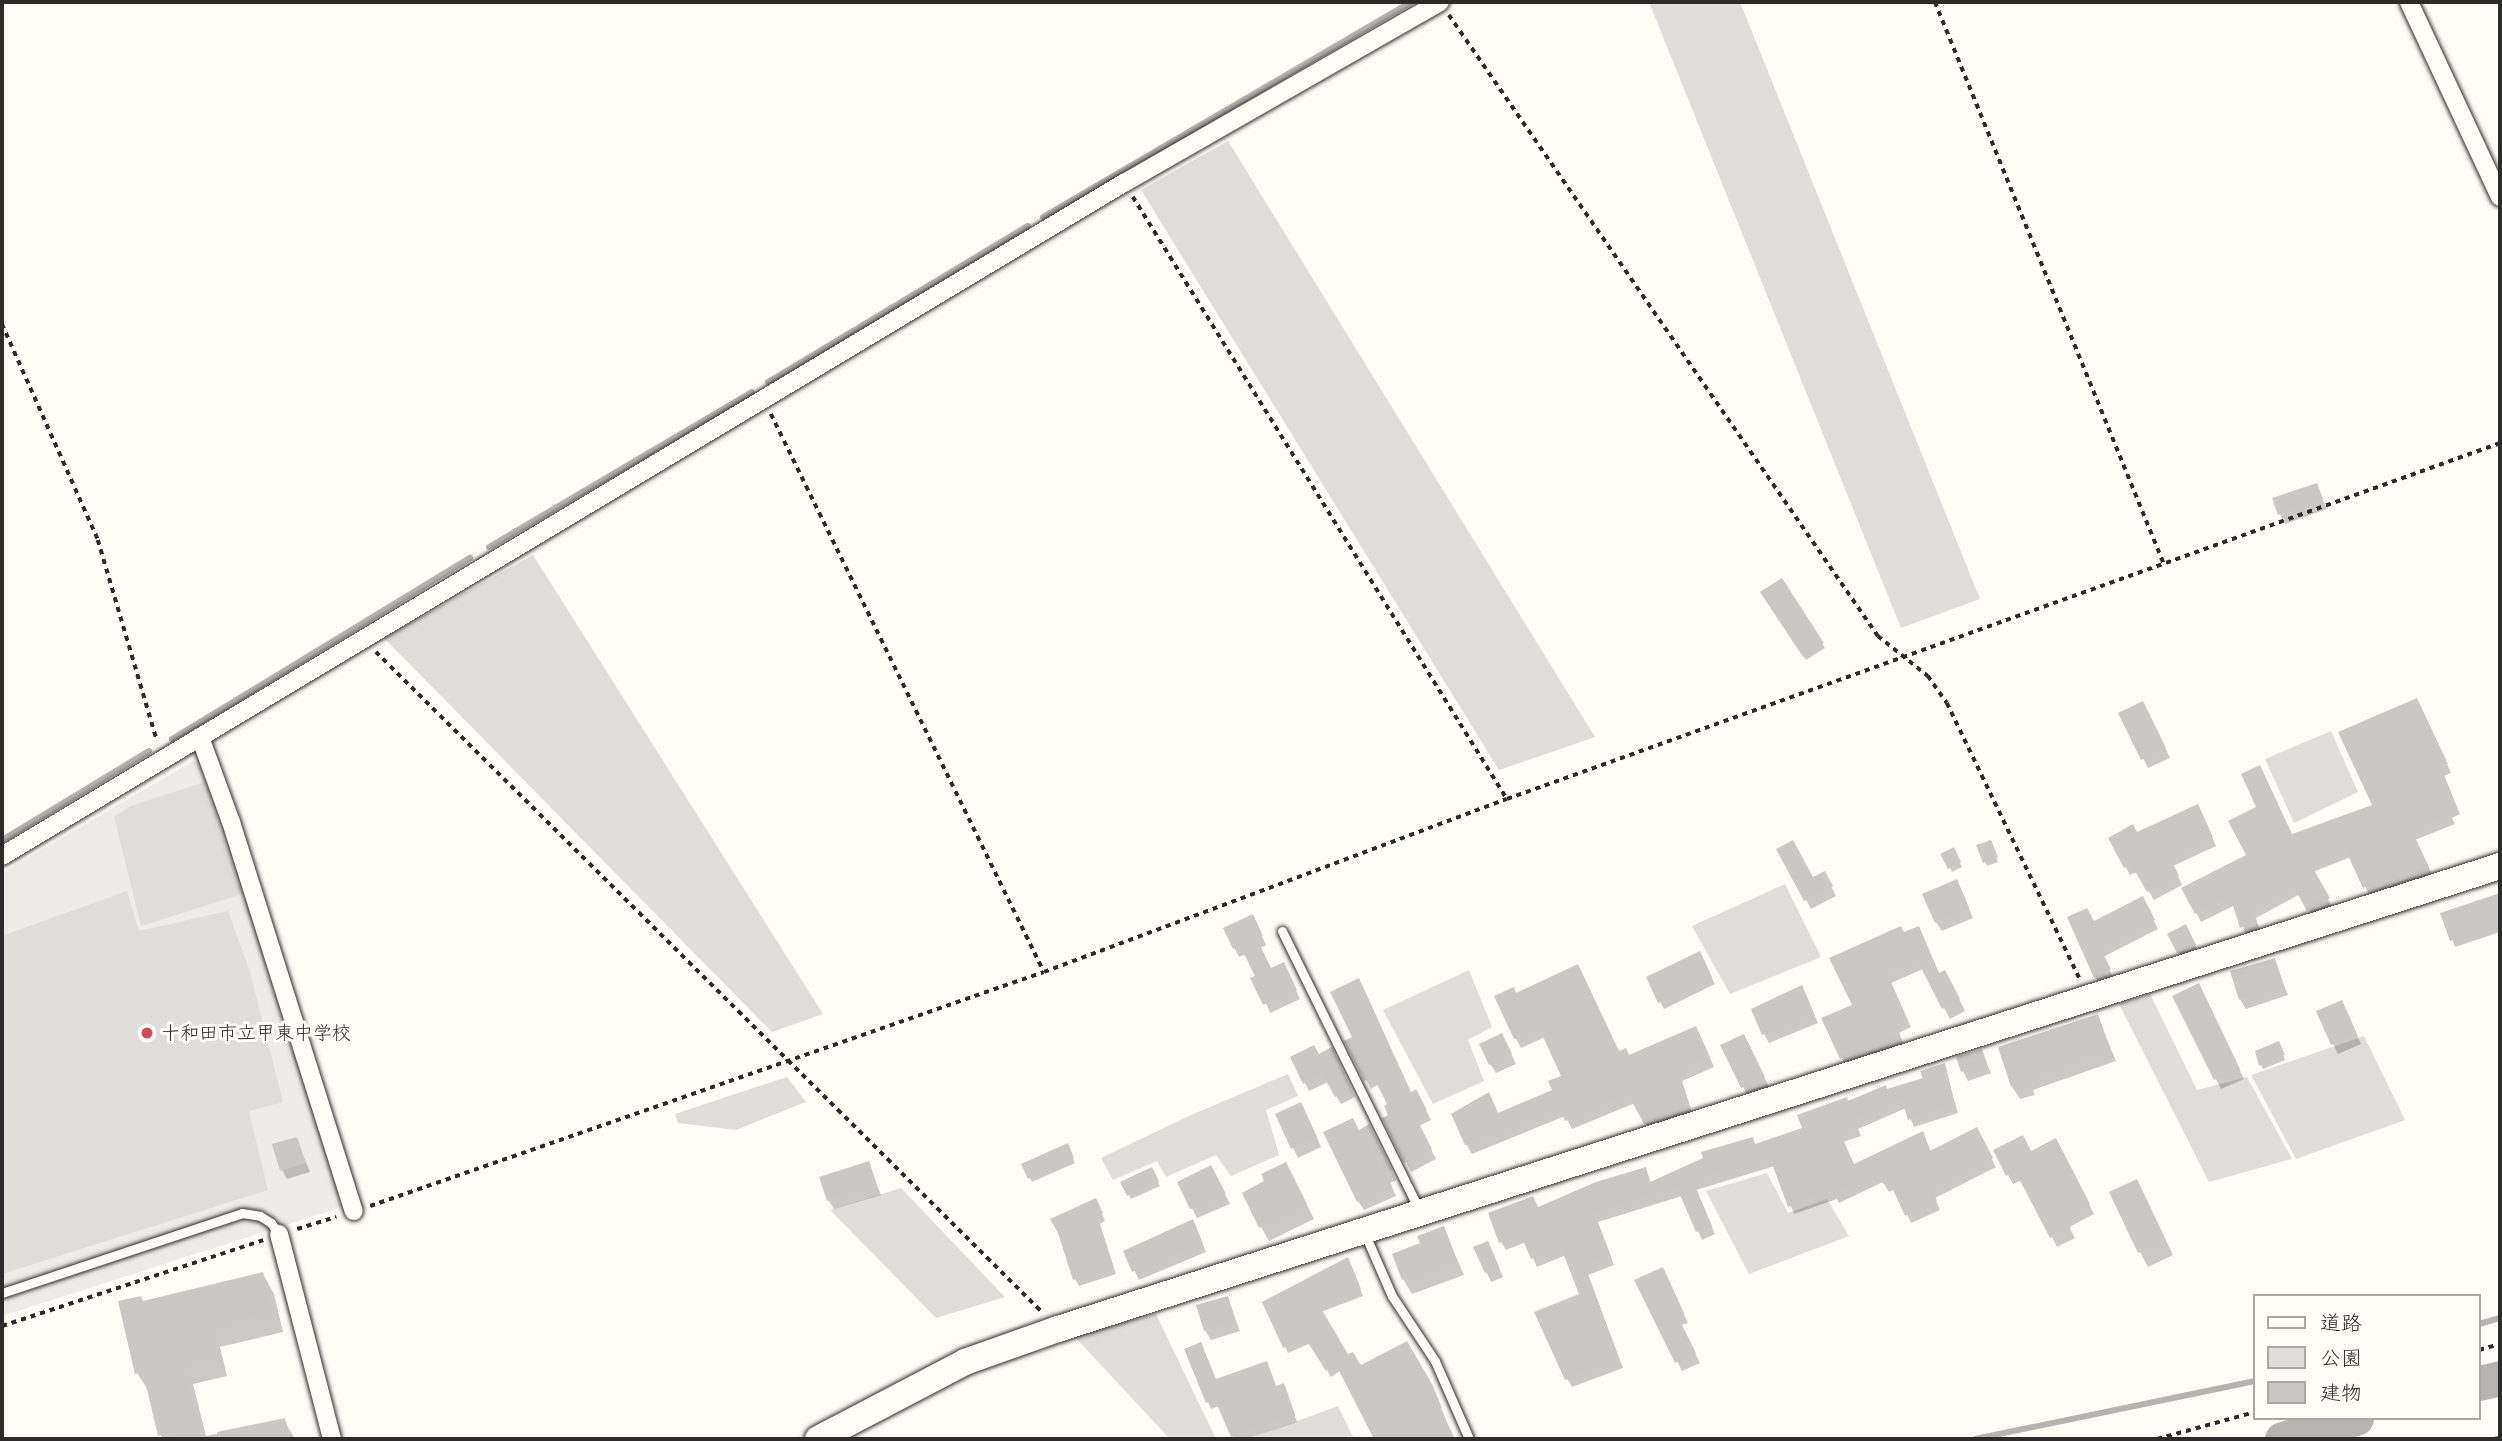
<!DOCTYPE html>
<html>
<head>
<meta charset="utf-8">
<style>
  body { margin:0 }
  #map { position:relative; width:2502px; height:1441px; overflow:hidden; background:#fdfcf7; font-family:Sriracha,"Klee One",sans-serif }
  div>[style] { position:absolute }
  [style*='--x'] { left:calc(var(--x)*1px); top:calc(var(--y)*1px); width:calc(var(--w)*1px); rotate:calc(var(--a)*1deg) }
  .built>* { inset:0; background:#edece8 }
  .green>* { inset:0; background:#dfdeda }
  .shadow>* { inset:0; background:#0003 }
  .stream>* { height:6px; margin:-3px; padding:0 3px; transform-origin:3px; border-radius:3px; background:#b5b4b1 }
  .river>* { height:35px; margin:-17.5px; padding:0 17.5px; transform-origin:17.5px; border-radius:17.5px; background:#b5b4b1 }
  .building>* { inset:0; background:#c9c8c4 }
  .path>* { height:3.5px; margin-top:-1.75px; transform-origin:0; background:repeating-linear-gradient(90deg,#2b2b2b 0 5px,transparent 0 10px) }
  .roads { filter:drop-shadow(0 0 2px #2b2b2b) drop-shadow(0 0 2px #2b2b2b) }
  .lane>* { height:9px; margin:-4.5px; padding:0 4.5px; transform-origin:4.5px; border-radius:4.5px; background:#fdfcf7 }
  .street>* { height:18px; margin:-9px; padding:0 9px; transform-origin:9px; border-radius:9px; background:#fdfcf7 }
  .secondary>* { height:26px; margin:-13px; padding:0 13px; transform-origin:13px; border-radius:13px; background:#fdfcf7 }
  .dots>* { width:19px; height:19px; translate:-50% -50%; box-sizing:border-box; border:4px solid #fdfcf7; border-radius:50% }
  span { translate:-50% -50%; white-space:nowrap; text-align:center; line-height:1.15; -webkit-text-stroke:6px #fdfcf7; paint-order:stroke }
  .poi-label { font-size:19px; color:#2b2b2b }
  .left { translate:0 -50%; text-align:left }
  .frame { position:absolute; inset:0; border:4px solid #2b2b2b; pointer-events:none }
  .legend { position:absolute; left:2253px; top:1294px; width:228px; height:126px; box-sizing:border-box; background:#fdfcf7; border:2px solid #a9a8a5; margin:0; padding:9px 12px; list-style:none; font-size:21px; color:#2b2b2b }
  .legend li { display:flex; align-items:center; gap:14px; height:35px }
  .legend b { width:35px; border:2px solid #a9a8a5 }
</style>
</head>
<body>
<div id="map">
  <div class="built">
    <i style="clip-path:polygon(193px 761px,203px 766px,346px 1192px,345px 1206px,2px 1316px,2px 873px)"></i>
  </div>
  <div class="green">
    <i style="clip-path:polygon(1649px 2px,1740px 2px,1980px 599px,1901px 628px)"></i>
    <i style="clip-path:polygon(1228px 141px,1595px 737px,1499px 770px,1141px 190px)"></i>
    <i style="clip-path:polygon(533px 555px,823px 1014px,772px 1032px,384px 638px)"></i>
    <i style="clip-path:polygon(2331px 731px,2358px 792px,2294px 823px,2265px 759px)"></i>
    <i style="clip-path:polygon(205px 782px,242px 894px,141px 926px,114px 817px,131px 806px)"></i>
    <i style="clip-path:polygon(1785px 884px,1821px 957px,1730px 994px,1692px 926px)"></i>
    <i style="clip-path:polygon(127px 891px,139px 931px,228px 911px,250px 972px,283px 1102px,249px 1111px,268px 1190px,2px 1274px,2px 936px)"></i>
    <i style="clip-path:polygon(1469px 970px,1492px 1027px,1468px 1040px,1484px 1081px,1433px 1104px,1383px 1010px)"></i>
    <i style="clip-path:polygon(2150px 994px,2197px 1090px,2247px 1077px,2292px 1159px,2209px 1182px,2119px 1004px)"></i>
    <i style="clip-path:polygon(2364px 1036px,2405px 1120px,2296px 1159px,2251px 1075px)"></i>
    <i style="clip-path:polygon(1288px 1074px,1298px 1096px,1266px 1110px,1279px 1155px,1231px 1176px,1216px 1155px,1166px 1177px,1157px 1161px,1113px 1180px,1101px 1158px,1191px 1115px)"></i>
    <i style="clip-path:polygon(787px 1077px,806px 1102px,736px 1130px,678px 1123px,675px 1114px)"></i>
    <i style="clip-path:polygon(1767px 1173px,1788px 1213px,1827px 1199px,1849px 1236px,1749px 1274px,1706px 1191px)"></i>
    <i style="clip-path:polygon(901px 1188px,1005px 1297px,936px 1318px,830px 1210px)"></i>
    <i style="clip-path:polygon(1156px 1314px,1216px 1439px,1170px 1439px,1074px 1336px)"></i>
    <i style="clip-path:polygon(1338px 1406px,1354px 1439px,1249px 1439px)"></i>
  </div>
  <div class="shadow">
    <i style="clip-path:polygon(2316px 485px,2327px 509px,2285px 524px,2280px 514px)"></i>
    <i style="clip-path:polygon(1782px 581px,1825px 648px,1806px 660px,1763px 592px)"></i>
    <i style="clip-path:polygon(2421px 708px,2451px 773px,2444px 776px,2460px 814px,2452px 818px,2455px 824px,2415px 840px,2433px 876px,2391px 894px,2388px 888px,2370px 896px,2351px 857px,2313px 872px,2333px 908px,2314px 918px,2300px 894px,2256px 918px,2260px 931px,2247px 936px,2235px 905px,2201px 922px,2184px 889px,2292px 836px,2374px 806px)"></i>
    <i style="clip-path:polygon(2148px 712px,2170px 758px,2148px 768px,2121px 713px)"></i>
    <i style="clip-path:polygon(2202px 815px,2216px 846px,2173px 866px,2182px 885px,2154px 900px,2137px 872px,2130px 875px,2110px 838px,2137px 834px)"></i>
    <i style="clip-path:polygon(1992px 846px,1998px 862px,1987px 866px,1985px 862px)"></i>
    <i style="clip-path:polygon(1778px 850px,1813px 879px,1824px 873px,1836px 896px,1811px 909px)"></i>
    <i style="clip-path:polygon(1953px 850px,1962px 867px,1952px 872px,1942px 855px)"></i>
    <i style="clip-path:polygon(1962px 891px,1973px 918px,1942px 931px,1936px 922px)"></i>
    <i style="clip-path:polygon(2500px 895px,2500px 932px,2455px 947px,2443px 914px)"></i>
    <i style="clip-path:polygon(2147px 907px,2158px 929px,2103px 957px,2114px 979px,2100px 985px,2095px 977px,2094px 923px)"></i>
    <i style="clip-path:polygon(1257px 925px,1266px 945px,1260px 948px,1271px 970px,1288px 973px,1300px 999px,1270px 1013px,1246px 954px,1239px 957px,1225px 929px)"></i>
    <i style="clip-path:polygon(1918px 928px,1940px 975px,1951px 983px,1965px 1011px,1950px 1019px,1923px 969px,1891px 983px,1911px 1027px,1899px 1033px,1907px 1052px,1848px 1070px,1823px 1019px,1854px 1005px,1904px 934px)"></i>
    <i style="clip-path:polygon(2191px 936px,2200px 955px,2184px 962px,2178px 952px)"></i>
    <i style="clip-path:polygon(2274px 960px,2288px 995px,2246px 1009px,2240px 999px)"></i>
    <i style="clip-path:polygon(1703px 961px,1715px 984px,1664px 1009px,1648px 978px)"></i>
    <i style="clip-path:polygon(2203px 994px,2244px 1079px,2221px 1089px,2174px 996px)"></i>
    <i style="clip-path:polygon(1516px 995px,1629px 1057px,1701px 1038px,1714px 1067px,1682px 1081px,1693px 1115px,1651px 1133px,1635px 1103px,1572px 1129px,1565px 1116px,1472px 1154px,1466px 1144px,1498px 1115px,1554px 1091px,1563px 1077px,1545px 1037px,1521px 1048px,1516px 1039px,1496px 997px)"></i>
    <i style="clip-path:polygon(1806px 997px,1818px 1023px,1769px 1043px,1764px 1034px)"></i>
    <i style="clip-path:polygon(2318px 1012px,2347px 1012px,2361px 1044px,2338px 1054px)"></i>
    <i style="clip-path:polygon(2097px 1016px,2116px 1061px,2033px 1090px,2035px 1095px,2020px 1099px,2012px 1087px)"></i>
    <i style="clip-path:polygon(1346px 1042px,1411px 1094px,1416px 1091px,1431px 1120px,1419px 1126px,1436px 1159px,1411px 1172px,1384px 1119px,1391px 1116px,1389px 1105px,1379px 1084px,1371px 1089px)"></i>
    <i style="clip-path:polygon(1507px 1045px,1516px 1064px,1496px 1073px,1490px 1064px)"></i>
    <i style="clip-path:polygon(1749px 1045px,1769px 1087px,1748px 1097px,1723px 1046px)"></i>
    <i style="clip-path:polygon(2280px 1047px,2285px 1060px,2263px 1069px,2261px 1065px)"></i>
    <i style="clip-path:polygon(1981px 1051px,1991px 1073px,1968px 1081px,1963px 1071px)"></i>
    <i style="clip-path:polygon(1319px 1056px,1336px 1058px,1355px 1097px,1341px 1104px,1328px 1082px,1309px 1091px,1305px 1083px)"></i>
    <i style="clip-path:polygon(1944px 1065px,1958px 1113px,1914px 1127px,1906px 1108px,1858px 1129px,1861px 1136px,1843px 1142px,1854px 1166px,1923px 1133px,1931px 1152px,1976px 1129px,1996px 1167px,1935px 1198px,1940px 1210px,1911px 1223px,1895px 1189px,1889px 1192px,1883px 1182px,1839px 1203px,1837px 1199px,1794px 1214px,1775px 1166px,1696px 1190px,1715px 1234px,1702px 1240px,1682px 1196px,1598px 1222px,1614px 1265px,1588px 1275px,1623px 1368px,1572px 1387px,1567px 1379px,1581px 1295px,1566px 1255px,1537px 1267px,1526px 1242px,1506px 1250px,1501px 1242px,1538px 1208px,1645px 1169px,1651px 1183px,1752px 1139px,1756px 1146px,1804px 1130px,1848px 1103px,1925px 1079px)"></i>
    <i style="clip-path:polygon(1306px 1113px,1321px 1147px,1298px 1158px,1277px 1115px)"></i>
    <i style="clip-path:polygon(1359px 1132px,1374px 1136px,1396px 1180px,1390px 1183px,1396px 1196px,1364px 1210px,1358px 1201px)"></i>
    <i style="clip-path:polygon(296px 1139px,310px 1172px,287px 1179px,282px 1170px)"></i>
    <i style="clip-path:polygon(1069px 1150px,1075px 1163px,1032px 1182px,1030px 1178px)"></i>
    <i style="clip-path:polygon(2061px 1150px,2094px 1214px,2069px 1227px,2075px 1238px,2057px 1247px,2022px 1180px,2013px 1184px,2008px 1175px,2031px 1153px)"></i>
    <i style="clip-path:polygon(868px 1164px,881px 1195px,834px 1209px,828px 1200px)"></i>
    <i style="clip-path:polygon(1152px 1170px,1160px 1186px,1131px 1199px,1123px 1183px)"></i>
    <i style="clip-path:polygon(1216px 1176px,1230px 1204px,1197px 1218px,1179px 1183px)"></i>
    <i style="clip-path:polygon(1294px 1179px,1314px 1219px,1269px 1241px,1261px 1227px)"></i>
    <i style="clip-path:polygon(2144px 1196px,2173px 1255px,2148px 1267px,2140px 1252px)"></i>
    <i style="clip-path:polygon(1099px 1207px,1105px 1221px,1100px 1224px,1116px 1274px,1079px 1286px,1075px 1279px)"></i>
    <i style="clip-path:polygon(1443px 1228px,1464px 1275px,1412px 1294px,1403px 1279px)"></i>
    <i style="clip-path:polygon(1197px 1230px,1206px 1252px,1139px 1280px,1126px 1252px)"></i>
    <i style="clip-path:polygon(1476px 1248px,1493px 1253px,1503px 1277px,1491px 1282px)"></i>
    <i style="clip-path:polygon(1351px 1265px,1363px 1296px,1321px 1312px,1348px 1357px,1360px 1368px,1435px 1393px,1454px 1439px,1375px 1439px,1341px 1370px,1331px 1377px,1311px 1343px,1288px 1353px,1285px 1347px)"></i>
    <i style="clip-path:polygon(263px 1274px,274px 1294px,283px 1332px,220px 1347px,227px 1376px,193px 1384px,206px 1436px,284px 1420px,295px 1439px,162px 1439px,150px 1393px,137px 1373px,144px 1303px)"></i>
    <i style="clip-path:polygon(1667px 1279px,1688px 1323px,1681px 1325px,1700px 1363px,1682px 1371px,1636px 1281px)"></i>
    <i style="clip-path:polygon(1227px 1298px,1240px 1331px,1211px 1340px,1205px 1330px)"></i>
    <i style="clip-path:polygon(1216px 1380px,1276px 1388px,1287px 1392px,1297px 1422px,1247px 1439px,1234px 1439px,1219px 1406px,1211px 1409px,1208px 1402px)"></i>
  </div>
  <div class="stream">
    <i style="--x:1043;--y:217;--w:426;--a:-30.3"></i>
    <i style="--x:768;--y:382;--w:303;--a:-31"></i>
    <i style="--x:489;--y:547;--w:305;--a:-30.5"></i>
    <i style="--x:172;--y:739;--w:349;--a:-31.3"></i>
    <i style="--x:2;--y:840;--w:172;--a:-31.2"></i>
    <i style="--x:2479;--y:1324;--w:22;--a:-16"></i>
    <i style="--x:1975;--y:1439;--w:286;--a:-11.7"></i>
  </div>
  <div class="river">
    <i style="--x:2479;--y:1383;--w:22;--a:-13"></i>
    <i style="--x:2282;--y:1439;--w:77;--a:-15.8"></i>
  </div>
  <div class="building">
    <i style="clip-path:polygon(2317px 483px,2323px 499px,2278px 515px,2272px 498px)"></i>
    <i style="clip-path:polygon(1782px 578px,1824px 643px,1803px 657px,1760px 592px)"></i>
    <i style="clip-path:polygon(2417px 698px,2448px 764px,2441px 767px,2456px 805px,2449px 809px,2451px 815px,2412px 831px,2429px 867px,2385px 886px,2382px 880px,2363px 888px,2345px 849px,2310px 863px,2330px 898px,2307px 911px,2293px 886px,2252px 909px,2256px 923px,2240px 928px,2230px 896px,2195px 914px,2181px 888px,2246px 855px,2228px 821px,2256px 807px,2241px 774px,2260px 765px,2292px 834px,2372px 805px,2338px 732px)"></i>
    <i style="clip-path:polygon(2143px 701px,2166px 748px,2141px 760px,2118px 713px)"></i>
    <i style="clip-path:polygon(2198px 804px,2213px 837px,2170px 857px,2179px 876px,2147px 892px,2131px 864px,2124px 868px,2108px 838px,2133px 824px,2137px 832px)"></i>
    <i style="clip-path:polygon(1793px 840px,1813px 877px,1825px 871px,1833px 886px,1804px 901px,1776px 849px)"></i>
    <i style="clip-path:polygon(1991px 840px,1998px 857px,1983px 863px,1976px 845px)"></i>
    <i style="clip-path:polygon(1954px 847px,1961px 862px,1948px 869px,1940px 854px)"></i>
    <i style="clip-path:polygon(1957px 879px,1969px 908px,1935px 923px,1922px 894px)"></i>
    <i style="clip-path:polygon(2500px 893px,2500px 924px,2450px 941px,2440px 913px)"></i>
    <i style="clip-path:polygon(2143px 896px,2155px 920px,2100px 948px,2111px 969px,2094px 978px,2067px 917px,2087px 908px,2094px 921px)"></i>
    <i style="clip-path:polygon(1253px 914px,1263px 936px,1257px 939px,1271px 968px,1284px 962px,1297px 990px,1263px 1005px,1250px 978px,1255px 976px,1240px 946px,1233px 949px,1223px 928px)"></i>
    <i style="clip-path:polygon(2186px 924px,2196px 945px,2177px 953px,2167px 934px)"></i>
    <i style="clip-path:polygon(1901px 926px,1904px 932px,1919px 926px,1939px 973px,1945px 970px,1960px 999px,1942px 1009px,1916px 958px,1886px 971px,1906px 1016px,1894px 1021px,1902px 1041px,1883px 1048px,1880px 1041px,1840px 1059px,1821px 1018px,1852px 1005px,1829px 958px)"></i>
    <i style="clip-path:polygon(1700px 951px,1712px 977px,1658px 1003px,1646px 977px)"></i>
    <i style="clip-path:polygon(2275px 958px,2284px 986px,2239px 1000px,2230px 971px)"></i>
    <i style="clip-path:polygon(1578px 964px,1619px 1051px,1626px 1048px,1629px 1055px,1696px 1026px,1710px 1057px,1678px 1071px,1689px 1105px,1663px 1113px,1665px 1116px,1644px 1124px,1628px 1094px,1565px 1121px,1559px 1107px,1465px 1145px,1451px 1114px,1489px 1092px,1498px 1113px,1552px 1090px,1548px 1081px,1561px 1076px,1539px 1028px,1514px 1039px,1494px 996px,1514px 987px,1516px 993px)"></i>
    <i style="clip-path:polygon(1359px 978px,1411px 1092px,1416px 1089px,1427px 1110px,1415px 1116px,1432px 1149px,1404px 1163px,1382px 1118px,1388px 1115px,1384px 1106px,1387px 1104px,1373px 1076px,1364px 1081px,1344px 1041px,1352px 1037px,1330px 992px)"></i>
    <i style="clip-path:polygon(2199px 983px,2240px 1069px,2214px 1080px,2172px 996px)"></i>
    <i style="clip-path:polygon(1802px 985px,1814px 1013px,1762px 1035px,1751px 1009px)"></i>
    <i style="clip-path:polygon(2342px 1000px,2357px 1034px,2331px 1045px,2316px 1011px)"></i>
    <i style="clip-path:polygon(2098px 1014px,2110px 1048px,2027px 1077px,2029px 1082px,2011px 1087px,1998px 1047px)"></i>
    <i style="clip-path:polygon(1502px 1033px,1512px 1054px,1489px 1065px,1479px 1044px)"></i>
    <i style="clip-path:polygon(1744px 1034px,1765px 1077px,1741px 1088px,1720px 1045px)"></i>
    <i style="clip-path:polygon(2279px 1041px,2285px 1055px,2259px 1066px,2255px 1051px)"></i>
    <i style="clip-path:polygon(1314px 1045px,1319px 1054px,1332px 1047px,1351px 1088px,1335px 1097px,1322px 1074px,1303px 1084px,1290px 1057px)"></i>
    <i style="clip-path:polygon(1982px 1049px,1987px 1063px,1961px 1072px,1956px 1057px)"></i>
    <i style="clip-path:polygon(1945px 1063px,1955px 1105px,1908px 1120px,1902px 1100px,1855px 1120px,1857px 1127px,1840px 1133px,1854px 1164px,1923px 1131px,1930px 1151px,1977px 1127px,1993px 1158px,1932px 1189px,1937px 1201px,1905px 1216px,1889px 1181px,1883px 1184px,1878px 1174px,1833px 1195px,1831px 1191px,1788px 1207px,1770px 1158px,1693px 1181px,1712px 1226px,1696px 1232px,1677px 1188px,1594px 1214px,1611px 1256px,1585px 1266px,1619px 1359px,1565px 1380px,1534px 1312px,1579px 1294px,1561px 1248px,1531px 1259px,1521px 1235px,1499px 1243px,1488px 1213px,1533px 1196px,1538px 1207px,1596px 1182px,1646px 1167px,1650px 1182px,1703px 1158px,1701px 1152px,1753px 1137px,1755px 1144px,1802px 1128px,1797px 1115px,1847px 1097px,1848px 1101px,1886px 1085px,1887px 1089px,1923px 1078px,1920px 1071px)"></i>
    <i style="clip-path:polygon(1301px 1102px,1317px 1137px,1291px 1149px,1275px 1114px)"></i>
    <i style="clip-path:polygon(1353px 1118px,1359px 1130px,1369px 1124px,1392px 1170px,1386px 1173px,1392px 1186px,1357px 1202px,1323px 1132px)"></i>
    <i style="clip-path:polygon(2023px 1135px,2031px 1151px,2056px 1138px,2090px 1204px,2065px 1217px,2071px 1228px,2050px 1238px,2015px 1171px,2006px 1176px,1993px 1150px)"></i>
    <i style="clip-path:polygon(297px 1137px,306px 1163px,280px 1171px,272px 1144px)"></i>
    <i style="clip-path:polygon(1068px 1143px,1074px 1158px,1028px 1179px,1021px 1164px)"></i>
    <i style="clip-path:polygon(869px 1161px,877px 1185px,827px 1201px,819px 1177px)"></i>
    <i style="clip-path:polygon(1286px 1162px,1307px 1204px,1259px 1228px,1242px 1193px,1264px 1181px,1261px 1174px)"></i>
    <i style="clip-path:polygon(1211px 1165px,1226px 1194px,1190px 1209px,1177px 1182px)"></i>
    <i style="clip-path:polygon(1152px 1167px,1159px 1181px,1127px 1196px,1120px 1182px)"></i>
    <i style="clip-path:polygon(2137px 1179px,2166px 1240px,2138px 1253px,2109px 1192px)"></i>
    <i style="clip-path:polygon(1096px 1198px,1103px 1213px,1097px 1216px,1113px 1267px,1073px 1280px,1058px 1233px,1050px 1219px)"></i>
    <i style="clip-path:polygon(1193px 1219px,1203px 1244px,1132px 1272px,1123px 1251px)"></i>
    <i style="clip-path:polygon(1444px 1226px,1457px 1260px,1402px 1280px,1392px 1254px,1420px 1243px,1417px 1236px)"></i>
    <i style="clip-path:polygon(1488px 1241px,1499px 1267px,1485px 1273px,1473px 1247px)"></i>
    <i style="clip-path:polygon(1348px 1257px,1361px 1289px,1319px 1305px,1348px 1354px,1353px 1352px,1361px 1365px,1407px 1341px,1432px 1384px,1442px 1408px,1440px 1409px,1455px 1439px,1374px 1439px,1336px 1365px,1326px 1371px,1305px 1338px,1283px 1348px,1262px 1302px)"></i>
    <i style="clip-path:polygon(1663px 1267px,1684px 1313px,1677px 1315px,1696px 1353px,1675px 1363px,1634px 1280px)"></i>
    <i style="clip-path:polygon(263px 1272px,273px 1312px,210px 1327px,217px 1356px,183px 1364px,198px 1426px,158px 1436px,143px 1372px,135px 1374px,118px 1301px,141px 1296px,143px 1301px)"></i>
    <i style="clip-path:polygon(1228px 1296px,1236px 1321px,1204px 1331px,1196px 1305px)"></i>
    <i style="clip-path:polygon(1201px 1342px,1216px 1379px,1267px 1361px,1276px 1386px,1284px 1383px,1295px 1415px,1231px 1437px,1215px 1400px,1206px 1403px,1184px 1349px)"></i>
    <i style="clip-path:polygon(285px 1418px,290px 1439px,218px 1439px,217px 1432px)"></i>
  </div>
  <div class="path">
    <i style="--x:1935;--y:2;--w:607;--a:67.83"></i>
    <i style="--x:1449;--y:15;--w:755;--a:55.36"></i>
    <i style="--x:1878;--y:636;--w:64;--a:38.7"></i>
    <i style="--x:1928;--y:676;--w:33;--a:55"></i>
    <i style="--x:1947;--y:703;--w:306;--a:64.3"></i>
    <i style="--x:1133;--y:197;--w:709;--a:58.15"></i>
    <i style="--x:2;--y:324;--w:236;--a:66"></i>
    <i style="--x:98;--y:540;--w:209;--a:73.6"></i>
    <i style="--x:771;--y:414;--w:621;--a:63.93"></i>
    <i style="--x:376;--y:652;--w:938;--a:44.74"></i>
    <i style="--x:370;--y:1206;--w:713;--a:-19.15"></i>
    <i style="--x:1044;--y:972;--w:494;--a:-20.5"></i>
    <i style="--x:1507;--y:799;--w:1055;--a:-19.72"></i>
    <i style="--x:297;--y:1229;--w:41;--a:-17.1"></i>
    <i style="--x:2;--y:1326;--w:275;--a:-18.2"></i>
    <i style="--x:2479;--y:1350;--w:22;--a:-16"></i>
    <i style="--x:2157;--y:1439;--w:102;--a:-15.4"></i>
    <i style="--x:2494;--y:1439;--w:6;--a:-9"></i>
  </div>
  <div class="roads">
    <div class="lane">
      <i style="--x:1282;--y:931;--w:310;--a:63.8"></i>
      <i style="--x:1364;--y:1232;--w:70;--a:66.4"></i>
      <i style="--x:1392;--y:1296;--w:78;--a:56.5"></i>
      <i style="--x:1435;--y:1361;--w:85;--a:66.4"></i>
      <i style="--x:2;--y:1293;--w:253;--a:-18.4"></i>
      <i style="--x:242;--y:1213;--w:18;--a:9"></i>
      <i style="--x:260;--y:1216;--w:13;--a:32"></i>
      <i style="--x:271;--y:1223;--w:14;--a:54"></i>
    </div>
    <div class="street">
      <i style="--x:2409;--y:2;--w:215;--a:65"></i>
      <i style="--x:200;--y:737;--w:90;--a:70"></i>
      <i style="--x:231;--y:822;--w:408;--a:72.5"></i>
      <i style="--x:2;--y:856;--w:1308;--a:-30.96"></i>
      <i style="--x:1124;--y:183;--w:364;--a:-29.8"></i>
      <i style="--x:279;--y:1234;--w:212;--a:75.5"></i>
    </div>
    <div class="secondary">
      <i style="--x:818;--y:1439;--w:166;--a:-27.6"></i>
      <i style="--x:965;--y:1362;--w:99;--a:-19.5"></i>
      <i style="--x:1058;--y:1329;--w:1515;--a:-17.8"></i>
    </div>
  </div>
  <div class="dots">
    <i style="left:147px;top:1033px;background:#d1495b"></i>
  </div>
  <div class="poi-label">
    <span class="left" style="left:161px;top:1033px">十和田市立甲東中学校</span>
  </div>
  <div class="frame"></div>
  <ul class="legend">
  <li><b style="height:9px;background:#fdfcf7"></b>道路</li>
  <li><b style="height:19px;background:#dfdeda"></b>公園</li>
  <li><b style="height:19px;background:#c9c8c4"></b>建物</li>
  </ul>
</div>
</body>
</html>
